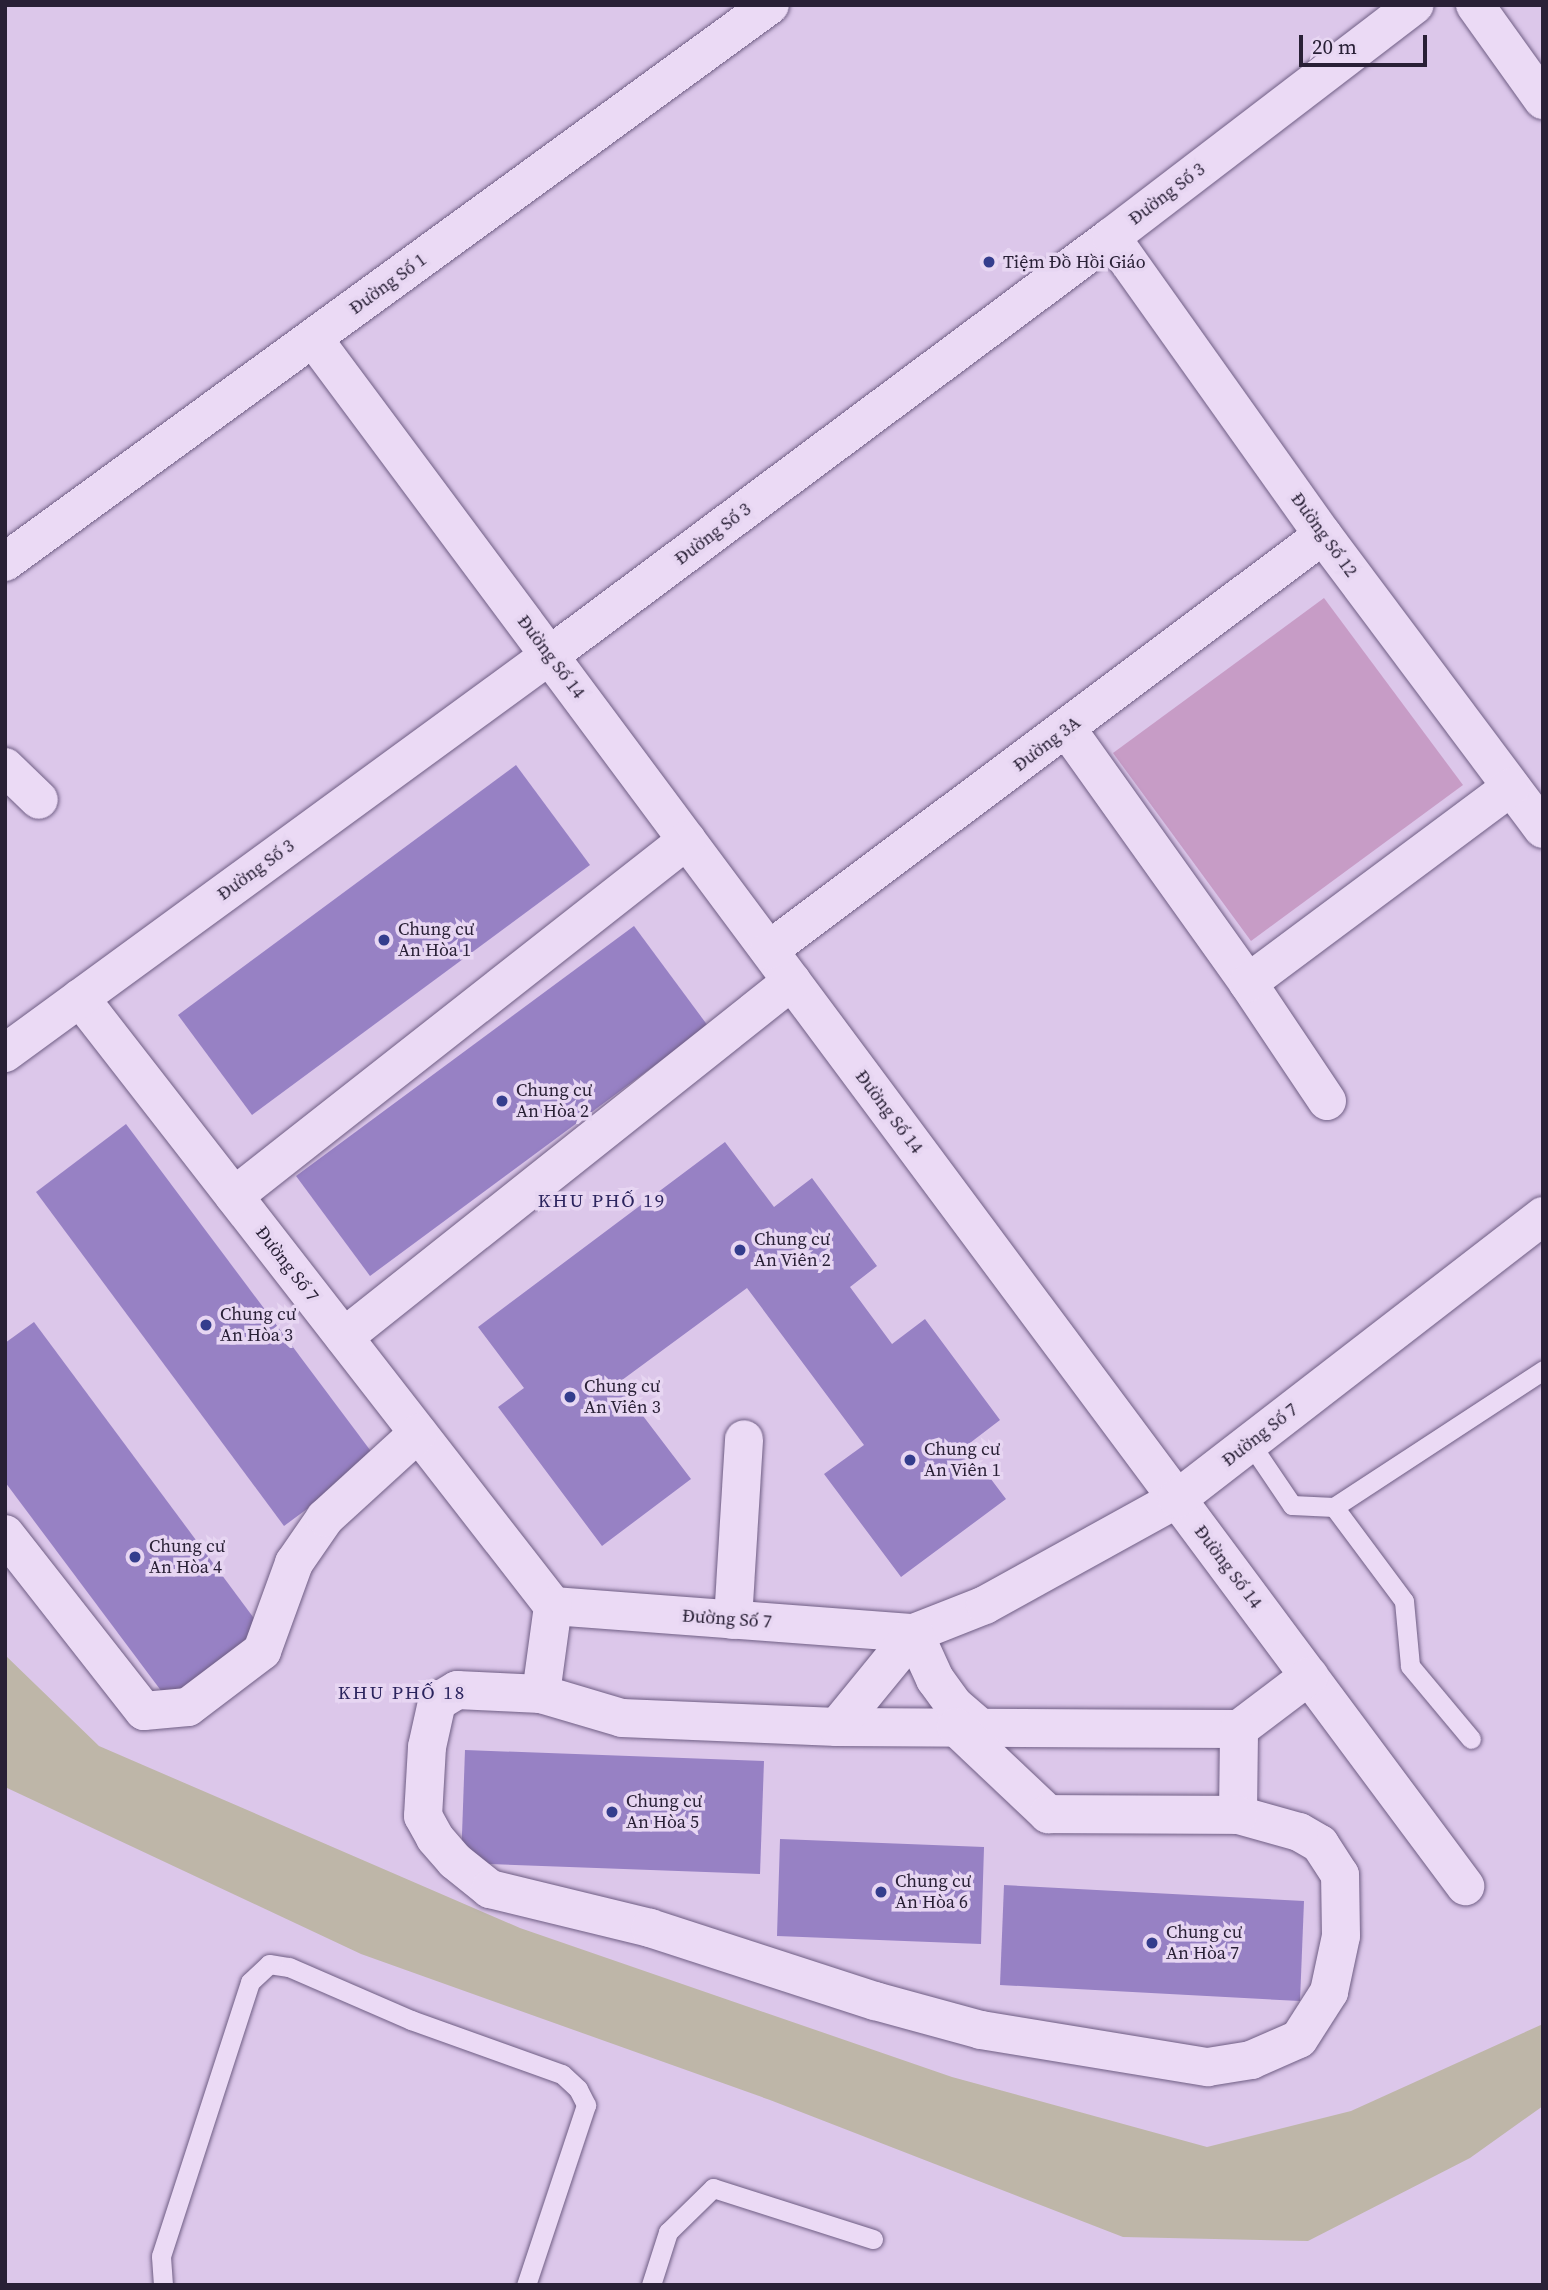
<!DOCTYPE html>
<html>
<head>
<meta charset="utf-8">
<style>
  body { margin:0 }
  #map { position:relative; width:1548px; height:2290px; overflow:hidden; background:#dcc7ea; font-family:"Source Serif 4",serif }
  div>[style] { position:absolute }
  [style*='--x'] { left:calc(var(--x)*1px); top:calc(var(--y)*1px); width:calc(var(--w)*1px); rotate:calc(var(--a)*1deg) }
  .green>* { inset:0; background:#c79cc6 }
  .water>* { inset:0; background:#beb6a8 }
  .building>* { inset:0; background:#9781c4 }
  .roads { filter:drop-shadow(0 0 2px #6f5e84) drop-shadow(0 0 2px #6f5e84) }
  .lane>* { height:19px; margin:-9.5px; padding:0 9.5px; transform-origin:9.5px; border-radius:9.5px; background:#ebdaf5 }
  .street>* { height:38px; margin:-19px; padding:0 19px; transform-origin:19px; border-radius:19px; background:#ebdaf5 }
  .secondary>* { height:38px; margin:-19px; padding:0 19px; transform-origin:19px; border-radius:19px; background:#ebdaf5 }
  .dots>* { width:19px; height:19px; translate:-50% -50%; box-sizing:border-box; border:4px solid #e7d6f2; border-radius:50% }
  span { translate:-50% -50%; white-space:nowrap; text-align:center; line-height:1.15; -webkit-text-stroke:7px #e7d6f2; paint-order:stroke }
  .street-label { font-size:18px; color:#292036 }
  .poi-label { font-size:18px; color:#292036 }
  .left { translate:0 -50%; text-align:left }
  .neighbourhood-label { font-size:19px; color:#2b245e; letter-spacing:2px }
  .frame { position:absolute; inset:0; border:7px solid #292036; pointer-events:none }
  .scale { position:absolute; left:1299px; top:35px; width:128px; height:32px; box-sizing:border-box; border:4px solid #292036; border-top:0; padding-left:9px; font-size:21px; line-height:24px; white-space:nowrap; color:#292036; -webkit-text-stroke:5px #e7d6f2; paint-order:stroke }
</style>
</head>
<body>
<div id="map">
  <div class="green">
    <i style="clip-path:polygon(1324px 598px,1463px 785px,1251px 941px,1113px 753px)"></i>
  </div>
  <div class="water">
    <i style="clip-path:polygon(5px 1655px,99px 1746px,520px 1928px,952px 2077px,1207px 2147px,1351px 2111px,1543px 2024px,1543px 2106px,1470px 2158px,1308px 2241px,1123px 2237px,770px 2100px,361px 1954px,5px 1787px)"></i>
  </div>
  <div class="building">
    <i style="clip-path:polygon(516px 765px,590px 865px,252px 1115px,178px 1015px)"></i>
    <i style="clip-path:polygon(634px 926px,708px 1026px,370px 1276px,296px 1176px)"></i>
    <i style="clip-path:polygon(126px 1124px,376px 1458px,284px 1526px,36px 1192px)"></i>
    <i style="clip-path:polygon(725px 1142px,774px 1207px,812px 1178px,877px 1266px,850px 1287px,892px 1344px,925px 1319px,1000px 1420px,966px 1446px,1006px 1499px,901px 1577px,824px 1474px,864px 1445px,747px 1288px,618px 1383px,691px 1479px,602px 1546px,498px 1407px,524px 1388px,478px 1327px)"></i>
    <i style="clip-path:polygon(34px 1322px,265px 1633px,171px 1704px,5px 1482px,5px 1343px)"></i>
    <i style="clip-path:polygon(465px 1750px,764px 1761px,760px 1874px,461px 1863px)"></i>
    <i style="clip-path:polygon(780px 1839px,984px 1847px,981px 1944px,777px 1936px)"></i>
    <i style="clip-path:polygon(1004px 1885px,1304px 1901px,1300px 2001px,1000px 1985px)"></i>
  </div>
  <div class="roads">
    <div class="lane">
      <i style="--x:1250;--y:1443;--w:75;--a:55.9"></i>
      <i style="--x:1292;--y:1505;--w:42;--a:2.7"></i>
      <i style="--x:1334;--y:1507;--w:250;--a:-33.2"></i>
      <i style="--x:1334;--y:1507;--w:117;--a:53.3"></i>
      <i style="--x:1404;--y:1601;--w:65;--a:84.7"></i>
      <i style="--x:1410;--y:1666;--w:95;--a:50.1"></i>
      <i style="--x:163;--y:2285;--w:29;--a:-94"></i>
      <i style="--x:161;--y:2256;--w:288;--a:-72"></i>
      <i style="--x:250;--y:1982;--w:26;--a:-43"></i>
      <i style="--x:269;--y:1964;--w:20;--a:9"></i>
      <i style="--x:289;--y:1967;--w:133;--a:23.5"></i>
      <i style="--x:411;--y:2020;--w:160;--a:19.7"></i>
      <i style="--x:562;--y:2074;--w:22;--a:43"></i>
      <i style="--x:578;--y:2089;--w:18;--a:63"></i>
      <i style="--x:586;--y:2105;--w:190;--a:108.4"></i>
      <i style="--x:651;--y:2285;--w:56;--a:-72.2"></i>
      <i style="--x:668;--y:2232;--w:63;--a:-44.4"></i>
      <i style="--x:713;--y:2188;--w:168;--a:17.7"></i>
    </div>
    <div class="street">
      <i style="--x:1111;--y:237;--w:366;--a:54.6"></i>
      <i style="--x:1323;--y:535;--w:367;--a:53.2"></i>
      <i style="--x:313;--y:338;--w:1930;--a:53.34"></i>
      <i style="--x:5;--y:562;--w:946;--a:-36.06"></i>
      <i style="--x:1067;--y:729;--w:312;--a:54.5"></i>
      <i style="--x:1248;--y:983;--w:142;--a:56.2"></i>
      <i style="--x:5;--y:767;--w:47;--a:44.1"></i>
      <i style="--x:769;--y:950;--w:692;--a:-36.84"></i>
      <i style="--x:1248;--y:983;--w:328;--a:-36.7"></i>
      <i style="--x:80;--y:998;--w:770;--a:52.12"></i>
      <i style="--x:553;--y:1606;--w:362;--a:4.3"></i>
      <i style="--x:914;--y:1633;--w:76;--a:-21.5"></i>
      <i style="--x:985;--y:1605;--w:219;--a:-28.9"></i>
      <i style="--x:1177;--y:1499;--w:463;--a:-37.7"></i>
      <i style="--x:5;--y:1053;--w:675;--a:-36.14"></i>
      <i style="--x:550;--y:655;--w:700;--a:-36.69"></i>
      <i style="--x:1111;--y:237;--w:382;--a:-37.4"></i>
      <i style="--x:234;--y:1196;--w:576;--a:-38.16"></i>
      <i style="--x:344;--y:1337;--w:572;--a:-38.47"></i>
      <i style="--x:5;--y:1534;--w:225;--a:51.9"></i>
      <i style="--x:144;--y:1711;--w:44;--a:-5.2"></i>
      <i style="--x:188;--y:1707;--w:93;--a:-37.1"></i>
      <i style="--x:262;--y:1651;--w:94;--a:-70"></i>
      <i style="--x:294;--y:1563;--w:55;--a:-55.4"></i>
      <i style="--x:325;--y:1518;--w:126;--a:-42.4"></i>
      <i style="--x:553;--y:1606;--w:89;--a:97.8"></i>
      <i style="--x:541;--y:1694;--w:84;--a:16.5"></i>
      <i style="--x:622;--y:1718;--w:215;--a:2.4"></i>
      <i style="--x:837;--y:1727;--w:402;--a:0.3"></i>
      <i style="--x:1239;--y:1729;--w:88;--a:-37.1"></i>
      <i style="--x:733;--y:1620;--w:181;--a:-86.5"></i>
      <i style="--x:914;--y:1633;--w:51;--a:65.5"></i>
      <i style="--x:935;--y:1679;--w:32;--a:54"></i>
      <i style="--x:954;--y:1705;--w:35;--a:41"></i>
      <i style="--x:541;--y:1694;--w:84;--a:-177.3"></i>
      <i style="--x:457;--y:1690;--w:23;--a:149"></i>
      <i style="--x:437;--y:1702;--w:46;--a:102.5"></i>
      <i style="--x:427;--y:1747;--w:69;--a:93.3"></i>
      <i style="--x:423;--y:1816;--w:25;--a:61"></i>
      <i style="--x:435;--y:1838;--w:30;--a:49"></i>
      <i style="--x:455;--y:1861;--w:45;--a:38.7"></i>
      <i style="--x:490;--y:1889;--w:165;--a:13.7"></i>
      <i style="--x:650;--y:1928;--w:237;--a:18"></i>
      <i style="--x:875;--y:2001;--w:110;--a:15.3"></i>
      <i style="--x:981;--y:2030;--w:230;--a:9.3"></i>
      <i style="--x:1208;--y:2067;--w:44;--a:-9.2"></i>
      <i style="--x:1251;--y:2060;--w:52;--a:-23.6"></i>
      <i style="--x:1299;--y:2039;--w:56;--a:-57.4"></i>
      <i style="--x:1329;--y:1992;--w:57;--a:-77.9"></i>
      <i style="--x:1341;--y:1936;--w:61;--a:-90.9"></i>
      <i style="--x:1340;--y:1875;--w:37;--a:-123"></i>
      <i style="--x:1320;--y:1844;--w:24;--a:-150"></i>
      <i style="--x:1299;--y:1832;--w:63;--a:-164.4"></i>
      <i style="--x:1238;--y:1815;--w:86;--a:-89.3"></i>
      <i style="--x:837;--y:1727;--w:122;--a:-50.7"></i>
      <i style="--x:956;--y:1727;--w:127;--a:43.4"></i>
      <i style="--x:1048;--y:1814;--w:190;--a:0.3"></i>
    </div>
    <div class="secondary">
      <i style="--x:1475;--y:5;--w:117;--a:54.4"></i>
    </div>
  </div>
  <div class="dots">
    <i style="left:989px;top:262px;background:#343d8d"></i>
    <i style="left:384px;top:940px;background:#343d8d"></i>
    <i style="left:502px;top:1101px;background:#343d8d"></i>
    <i style="left:740px;top:1250px;background:#343d8d"></i>
    <i style="left:206px;top:1325px;background:#343d8d"></i>
    <i style="left:570px;top:1397px;background:#343d8d"></i>
    <i style="left:910px;top:1460px;background:#343d8d"></i>
    <i style="left:135px;top:1557px;background:#343d8d"></i>
    <i style="left:612px;top:1812px;background:#343d8d"></i>
    <i style="left:881px;top:1892px;background:#343d8d"></i>
    <i style="left:1152px;top:1943px;background:#343d8d"></i>
  </div>
  <div class="street-label">
    <span style="left:1167px;top:194px;rotate:-37deg">Đường Số 3</span>
    <span style="left:388px;top:284px;rotate:-36deg">Đường Số 1</span>
    <span style="left:713px;top:534px;rotate:-37deg">Đường Số 3</span>
    <span style="left:1324px;top:535px;rotate:54deg">Đường Số 12</span>
    <span style="left:551px;top:657px;rotate:53deg">Đường Số 14</span>
    <span style="left:1047px;top:744px;rotate:-37deg">Đường 3A</span>
    <span style="left:256px;top:870px;rotate:-36deg">Đường Số 3</span>
    <span style="left:889px;top:1112px;rotate:53deg">Đường Số 14</span>
    <span style="left:287px;top:1264px;rotate:52deg">Đường Số 7</span>
    <span style="left:1260px;top:1435px;rotate:-38deg">Đường Số 7</span>
    <span style="left:1228px;top:1567px;rotate:53deg">Đường Số 14</span>
    <span style="left:727px;top:1619px;rotate:4deg">Đường Số 7</span>
  </div>
  <div class="poi-label">
    <span class="left" style="left:1003px;top:262px">Tiệm Đồ Hồi Giáo</span>
    <span class="left" style="left:398px;top:940px">Chung cư<br>An Hòa 1</span>
    <span class="left" style="left:516px;top:1101px">Chung cư<br>An Hòa 2</span>
    <span class="left" style="left:754px;top:1250px">Chung cư<br>An Viên 2</span>
    <span class="left" style="left:220px;top:1325px">Chung cư<br>An Hòa 3</span>
    <span class="left" style="left:584px;top:1397px">Chung cư<br>An Viên 3</span>
    <span class="left" style="left:924px;top:1460px">Chung cư<br>An Viên 1</span>
    <span class="left" style="left:149px;top:1557px">Chung cư<br>An Hòa 4</span>
    <span class="left" style="left:626px;top:1812px">Chung cư<br>An Hòa 5</span>
    <span class="left" style="left:895px;top:1892px">Chung cư<br>An Hòa 6</span>
    <span class="left" style="left:1166px;top:1943px">Chung cư<br>An Hòa 7</span>
  </div>
  <div class="neighbourhood-label">
    <span style="left:602px;top:1201px">KHU PHỐ 19</span>
    <span style="left:402px;top:1693px">KHU PHỐ 18</span>
  </div>
  <div class="frame"></div>
  <div class="scale">20 m</div>
</div>
</body>
</html>
